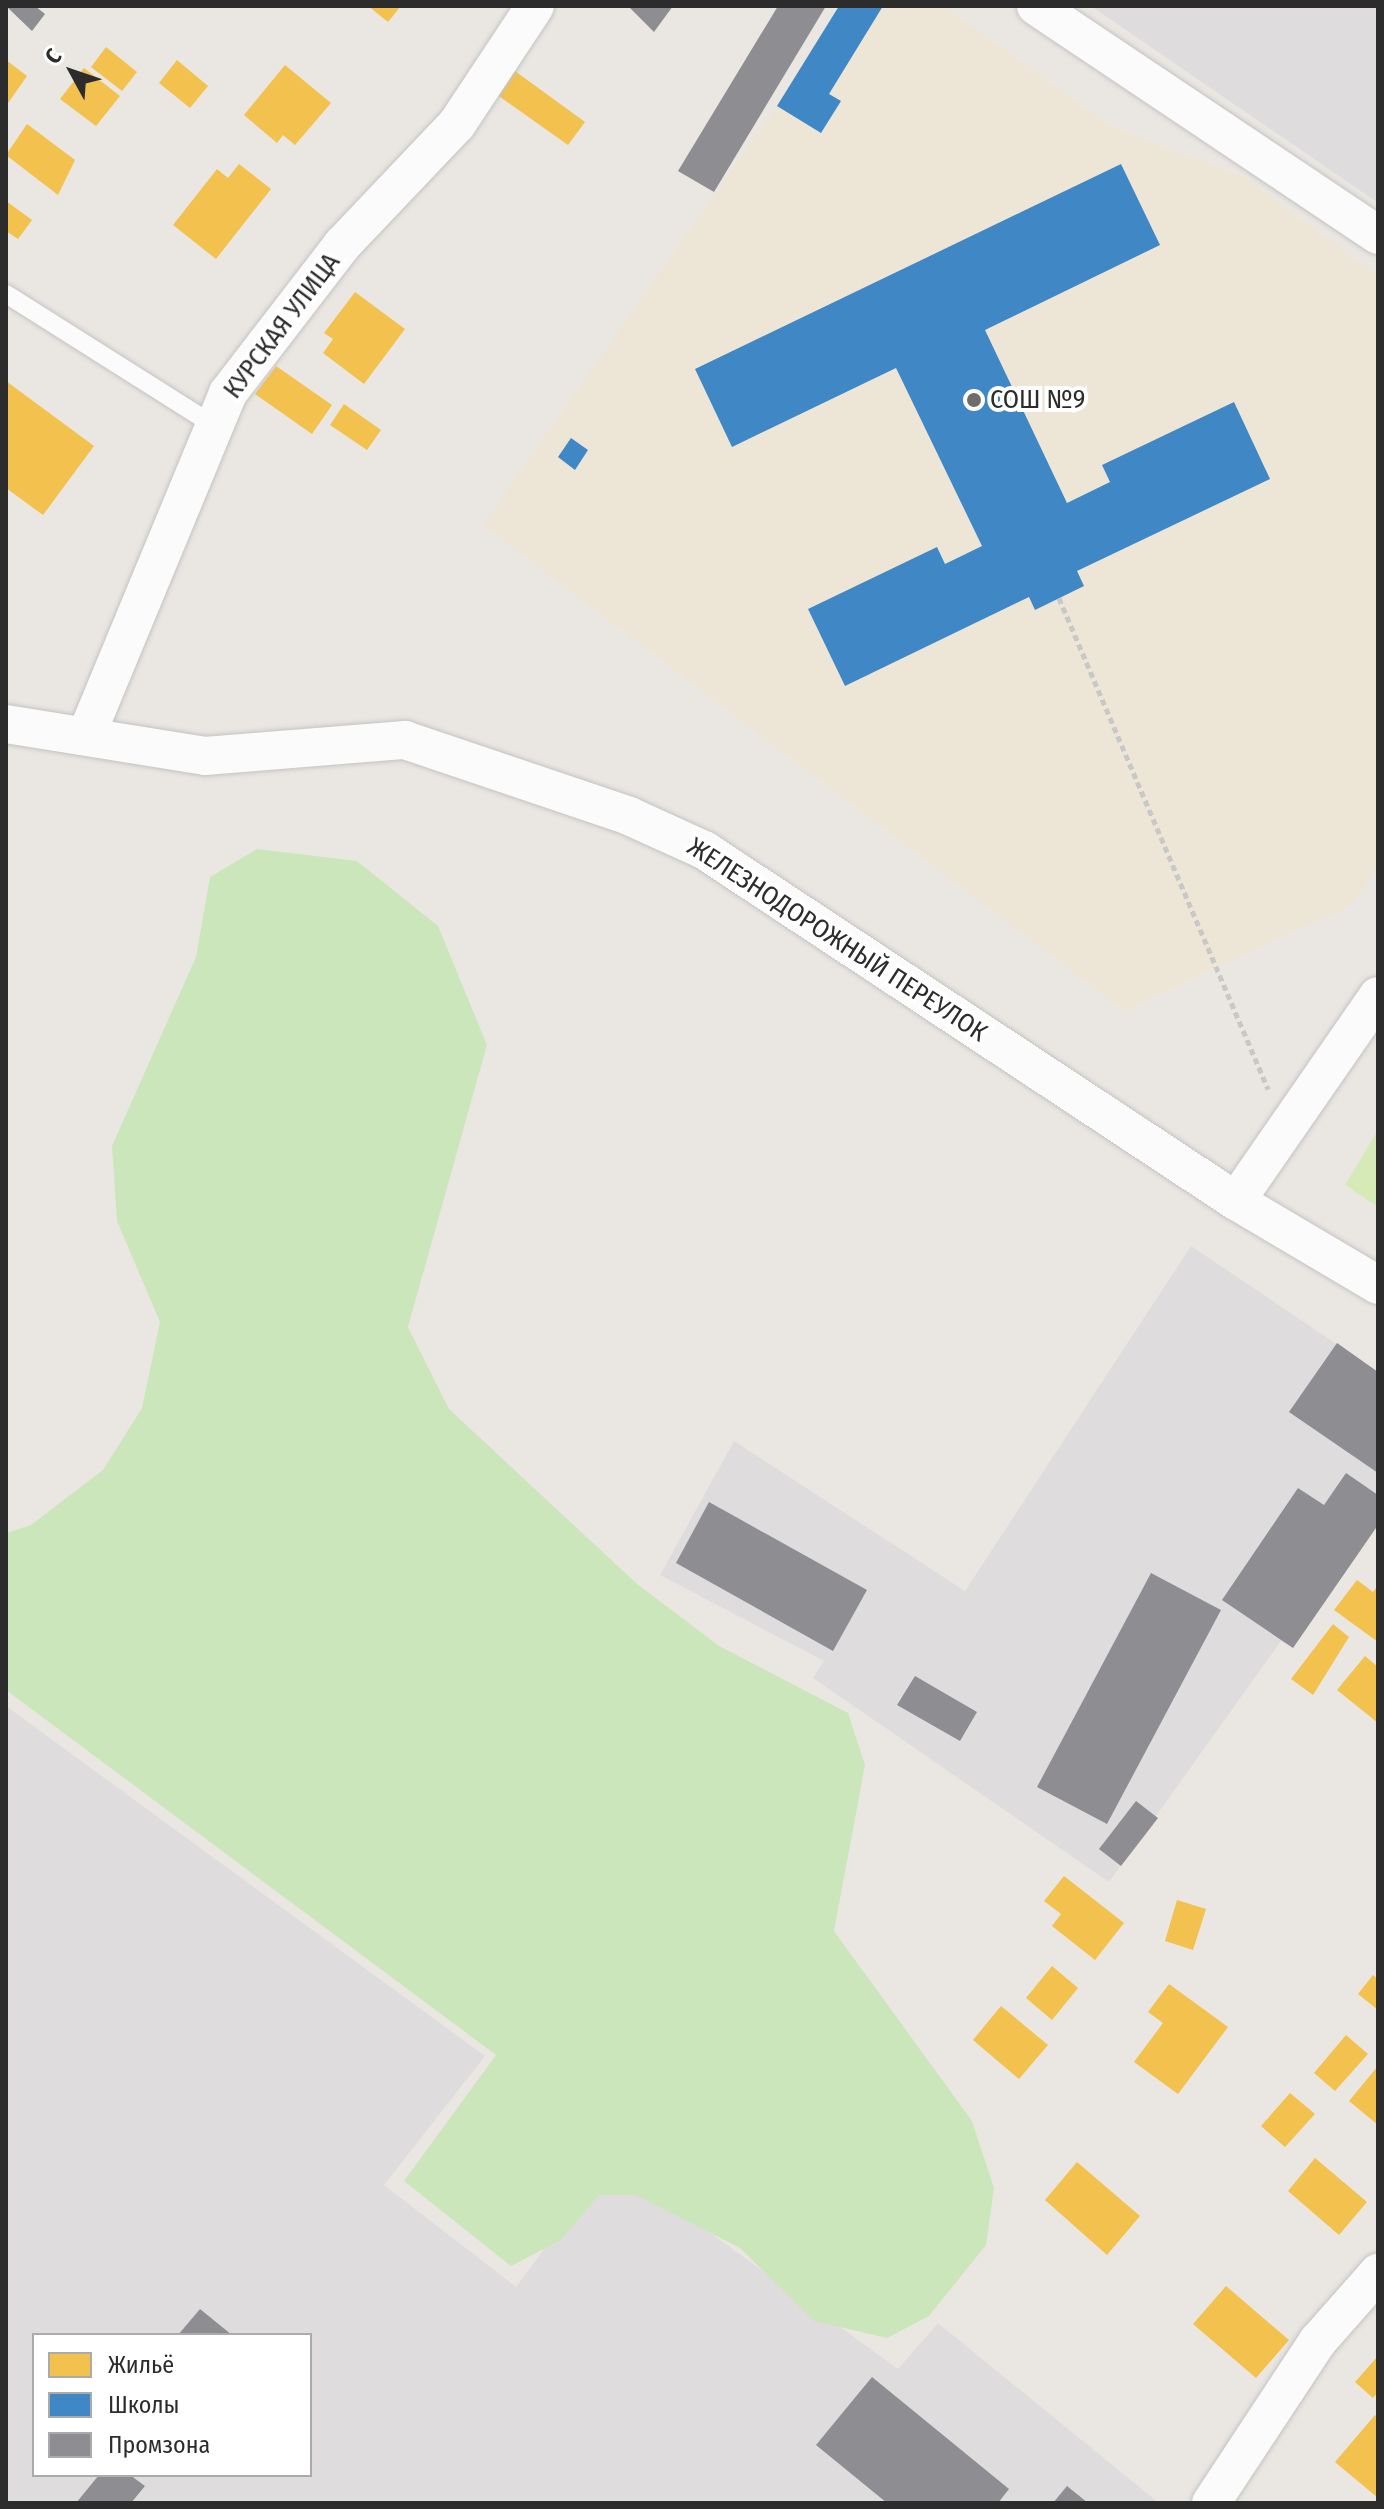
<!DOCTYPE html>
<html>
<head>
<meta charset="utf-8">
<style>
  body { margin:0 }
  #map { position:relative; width:1384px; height:2509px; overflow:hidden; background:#eae7e2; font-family:"Fira Sans Condensed",sans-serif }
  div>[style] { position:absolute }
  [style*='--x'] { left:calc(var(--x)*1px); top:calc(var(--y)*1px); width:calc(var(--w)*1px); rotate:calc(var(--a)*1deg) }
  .industrial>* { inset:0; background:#dfdcde }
  .education>* { inset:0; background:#ede6d7 }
  .green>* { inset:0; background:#cbe6bb }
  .pitch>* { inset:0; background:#d6eab8 }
  .homes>* { inset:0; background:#f2c14e }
  .schools>* { inset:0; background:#3f88c5 }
  .industry>* { inset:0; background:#8d8d92 }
  .path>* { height:5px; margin-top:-2.5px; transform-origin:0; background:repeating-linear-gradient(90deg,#c8c8c7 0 6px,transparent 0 10px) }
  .roads { filter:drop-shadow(0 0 2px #c4c3c3) drop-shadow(0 0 2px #c4c3c3) }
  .service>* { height:18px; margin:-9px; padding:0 9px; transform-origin:9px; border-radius:9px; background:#fcfbfb }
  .minor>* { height:38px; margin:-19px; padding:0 19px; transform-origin:19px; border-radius:19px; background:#fcfbfb }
  .dots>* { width:22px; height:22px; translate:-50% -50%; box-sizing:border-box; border:4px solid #fff; border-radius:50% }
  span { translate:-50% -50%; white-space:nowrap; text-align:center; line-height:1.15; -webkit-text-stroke:8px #fff; paint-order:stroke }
  .street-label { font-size:26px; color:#2c2c2c }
  .poi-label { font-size:26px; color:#2c2c2c }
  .left { translate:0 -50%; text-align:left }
  .frame { position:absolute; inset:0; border:8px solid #2c2c2c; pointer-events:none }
  .legend { position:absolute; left:32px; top:2333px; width:280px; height:144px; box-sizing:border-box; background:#fff; border:2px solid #ababab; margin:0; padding:10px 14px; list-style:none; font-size:24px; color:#2c2c2c }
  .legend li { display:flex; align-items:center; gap:16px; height:40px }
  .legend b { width:40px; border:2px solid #ababab }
  .north { position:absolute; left:32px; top:32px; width:80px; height:80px; -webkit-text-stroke:6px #fff; paint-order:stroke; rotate:310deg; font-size:22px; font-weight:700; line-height:32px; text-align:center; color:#2c2c2c }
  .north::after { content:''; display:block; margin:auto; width:28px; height:36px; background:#2c2c2c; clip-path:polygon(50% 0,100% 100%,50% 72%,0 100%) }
</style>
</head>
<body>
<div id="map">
  <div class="industrial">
    <i style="clip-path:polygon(1091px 6px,1378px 6px,1378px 203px)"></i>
    <i style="clip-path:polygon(1191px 1246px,1378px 1372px,1378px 1525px,1293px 1648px,1281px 1641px,1109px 1882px,813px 1678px,824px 1661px,660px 1575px,734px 1441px,965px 1591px)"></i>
    <i style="clip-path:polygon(evenodd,6px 1706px,485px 2056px,384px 2185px,516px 2287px,610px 2160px,898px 2369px,938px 2323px,1159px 2503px,6px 2503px,6px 1706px,34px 2335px,310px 2335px,310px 2475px,34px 2475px,34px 2335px)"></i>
  </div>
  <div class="education">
    <i style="clip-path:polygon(839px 6px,944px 6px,1112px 127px,1244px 177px,1378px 276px,1378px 868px,1350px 906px,1124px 1011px,483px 525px,777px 106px)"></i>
  </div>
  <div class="green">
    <i style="clip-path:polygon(257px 849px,357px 861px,438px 926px,487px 1045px,408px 1327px,449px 1409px,636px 1583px,719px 1646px,848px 1713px,865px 1765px,834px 1931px,972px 2121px,994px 2188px,986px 2245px,929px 2316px,887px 2338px,814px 2321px,740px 2248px,636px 2195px,599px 2195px,561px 2240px,511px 2266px,404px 2181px,496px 2055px,6px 1690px,6px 1533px,31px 1525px,103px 1470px,142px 1408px,160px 1322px,117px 1221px,112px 1146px,196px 957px,210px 877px)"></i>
  </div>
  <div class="pitch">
    <i style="clip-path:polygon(1378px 1130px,1378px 1207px,1345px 1185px)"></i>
  </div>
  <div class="homes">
    <i style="clip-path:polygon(368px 6px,401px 6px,388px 22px)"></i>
    <i style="clip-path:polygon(106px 47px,137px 72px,122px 91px,91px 67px)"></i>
    <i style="clip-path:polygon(497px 58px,585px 122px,568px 145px,479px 82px)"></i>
    <i style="clip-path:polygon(6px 60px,27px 76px,6px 106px)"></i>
    <i style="clip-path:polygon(177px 60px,208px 86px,190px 108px,159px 83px)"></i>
    <i style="clip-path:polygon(285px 65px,331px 103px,295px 145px,283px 135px,277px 143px,244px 115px)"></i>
    <i style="clip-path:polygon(84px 68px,120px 96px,96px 126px,60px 99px)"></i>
    <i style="clip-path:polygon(27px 124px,75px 160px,58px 195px,6px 155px)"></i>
    <i style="clip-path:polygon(239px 164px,271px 189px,216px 259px,173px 225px,217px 169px,228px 178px)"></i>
    <i style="clip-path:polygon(6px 201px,32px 220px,18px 239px,6px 231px)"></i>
    <i style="clip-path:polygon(355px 292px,405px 329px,364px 384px,323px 353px,333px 339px,324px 333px)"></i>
    <i style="clip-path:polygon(276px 366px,332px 405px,312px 434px,255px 394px)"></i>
    <i style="clip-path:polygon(6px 381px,94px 446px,43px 515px,6px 488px)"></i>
    <i style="clip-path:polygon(344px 404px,381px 430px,367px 450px,330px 425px)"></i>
    <i style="clip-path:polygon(1357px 1580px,1373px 1592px,1378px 1585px,1378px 1642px,1334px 1610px)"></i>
    <i style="clip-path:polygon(1333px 1624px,1349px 1637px,1313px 1695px,1291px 1679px)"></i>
    <i style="clip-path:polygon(1365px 1656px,1378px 1667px,1378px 1723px,1337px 1690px)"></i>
    <i style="clip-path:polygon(1064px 1876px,1124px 1923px,1095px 1960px,1052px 1926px,1061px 1914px,1044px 1901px)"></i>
    <i style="clip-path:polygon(1177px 1900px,1206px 1909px,1193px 1950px,1165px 1941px)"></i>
    <i style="clip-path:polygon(1052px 1966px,1078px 1988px,1052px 2020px,1026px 1998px)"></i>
    <i style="clip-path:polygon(1373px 1975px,1378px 1979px,1378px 2010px,1358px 1994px)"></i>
    <i style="clip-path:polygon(1169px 1984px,1228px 2027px,1178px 2094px,1134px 2062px,1163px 2023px,1148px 2012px)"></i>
    <i style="clip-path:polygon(1001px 2006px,1048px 2045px,1019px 2079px,973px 2040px)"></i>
    <i style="clip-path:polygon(1346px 2035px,1368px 2054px,1335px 2091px,1314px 2073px)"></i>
    <i style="clip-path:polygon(1378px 2066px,1378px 2125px,1349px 2101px)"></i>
    <i style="clip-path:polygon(1290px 2093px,1315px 2114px,1285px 2147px,1261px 2126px)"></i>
    <i style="clip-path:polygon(1315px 2158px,1367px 2202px,1339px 2235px,1288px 2191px)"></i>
    <i style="clip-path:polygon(1077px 2162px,1140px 2216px,1107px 2255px,1045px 2200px)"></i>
    <i style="clip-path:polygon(1226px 2286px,1289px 2340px,1256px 2378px,1193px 2324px)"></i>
    <i style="clip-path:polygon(1378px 2356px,1378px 2392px,1373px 2398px,1355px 2382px)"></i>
    <i style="clip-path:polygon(1375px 2415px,1378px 2418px,1378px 2498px,1335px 2462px)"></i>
  </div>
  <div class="schools">
    <i style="clip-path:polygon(839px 6px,883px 6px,829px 94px,841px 101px,821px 133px,777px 106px)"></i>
    <i style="clip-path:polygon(1121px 164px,1160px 245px,985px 330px,1067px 503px,1110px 482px,1102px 465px,1234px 402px,1270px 479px,1077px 571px,1084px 586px,1035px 610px,1029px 597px,845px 686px,808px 609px,937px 547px,945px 564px,982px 546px,896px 368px,732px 447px,695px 369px)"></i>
    <i style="clip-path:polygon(571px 438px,588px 450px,575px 470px,558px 457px)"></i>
  </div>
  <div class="industry">
    <i style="clip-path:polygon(6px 6px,35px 6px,45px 14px,32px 31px)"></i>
    <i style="clip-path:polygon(628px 6px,673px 6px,654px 32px)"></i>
    <i style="clip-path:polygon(778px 6px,826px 6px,714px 192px,678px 171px)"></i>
    <i style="clip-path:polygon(1337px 1343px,1378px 1372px,1378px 1473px,1289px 1412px)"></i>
    <i style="clip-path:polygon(1346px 1473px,1378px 1495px,1378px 1525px,1293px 1648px,1222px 1600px,1298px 1488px,1324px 1505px)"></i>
    <i style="clip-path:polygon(709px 1502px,867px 1590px,833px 1651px,676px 1563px)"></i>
    <i style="clip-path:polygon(1151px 1573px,1221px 1610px,1107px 1824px,1037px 1787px)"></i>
    <i style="clip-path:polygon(915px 1676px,977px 1712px,960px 1741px,897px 1705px)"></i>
    <i style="clip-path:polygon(1136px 1801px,1158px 1818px,1121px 1866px,1099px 1849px)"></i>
    <i style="clip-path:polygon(200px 2309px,232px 2335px,178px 2335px)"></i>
    <i style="clip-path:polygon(872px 2377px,1009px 2489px,998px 2503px,887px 2503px,816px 2445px)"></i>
    <i style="clip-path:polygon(99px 2475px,130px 2475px,145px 2486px,131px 2503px,76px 2503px)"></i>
    <i style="clip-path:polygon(1067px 2486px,1088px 2503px,1053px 2503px)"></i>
  </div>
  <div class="path">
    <i style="--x:1059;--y:598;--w:534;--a:66.94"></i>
  </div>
  <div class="roads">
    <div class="service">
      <i style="--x:6;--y:294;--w:245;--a:32.3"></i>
    </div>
    <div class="minor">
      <i style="--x:1036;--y:6;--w:412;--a:33.8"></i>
      <i style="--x:6;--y:724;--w:202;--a:9.1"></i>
      <i style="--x:205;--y:756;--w:201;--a:-4.6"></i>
      <i style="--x:405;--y:740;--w:237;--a:18.7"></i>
      <i style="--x:629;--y:816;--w:82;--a:24.4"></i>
      <i style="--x:704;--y:850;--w:637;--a:33.42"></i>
      <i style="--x:1236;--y:1201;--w:165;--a:30.6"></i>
      <i style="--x:86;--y:736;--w:371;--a:-67.5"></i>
      <i style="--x:228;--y:393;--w:187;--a:-52.4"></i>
      <i style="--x:342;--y:245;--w:167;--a:-46.5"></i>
      <i style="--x:457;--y:124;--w:141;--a:-56.5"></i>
      <i style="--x:1236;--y:1201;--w:249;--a:-55.3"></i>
      <i style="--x:1211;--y:2503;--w:194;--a:-56.6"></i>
      <i style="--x:1318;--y:2341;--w:91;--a:-48.6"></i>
    </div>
  </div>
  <div class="dots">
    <i style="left:974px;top:400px;background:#6e6d6c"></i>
  </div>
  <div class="street-label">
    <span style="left:282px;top:326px;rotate:-53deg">КУРСКАЯ УЛИЦА</span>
    <span style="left:837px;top:940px;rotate:33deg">ЖЕЛЕЗНОДОРОЖНЫЙ ПЕРЕУЛОК</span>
  </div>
  <div class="poi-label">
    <span class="left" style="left:990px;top:400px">СОШ №9</span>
  </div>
  <div class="frame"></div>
  <ul class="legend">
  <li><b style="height:22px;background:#f2c14e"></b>Жильё</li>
  <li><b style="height:22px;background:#3f88c5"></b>Школы</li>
  <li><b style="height:22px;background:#8d8d92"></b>Промзона</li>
  </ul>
  <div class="north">С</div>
</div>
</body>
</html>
